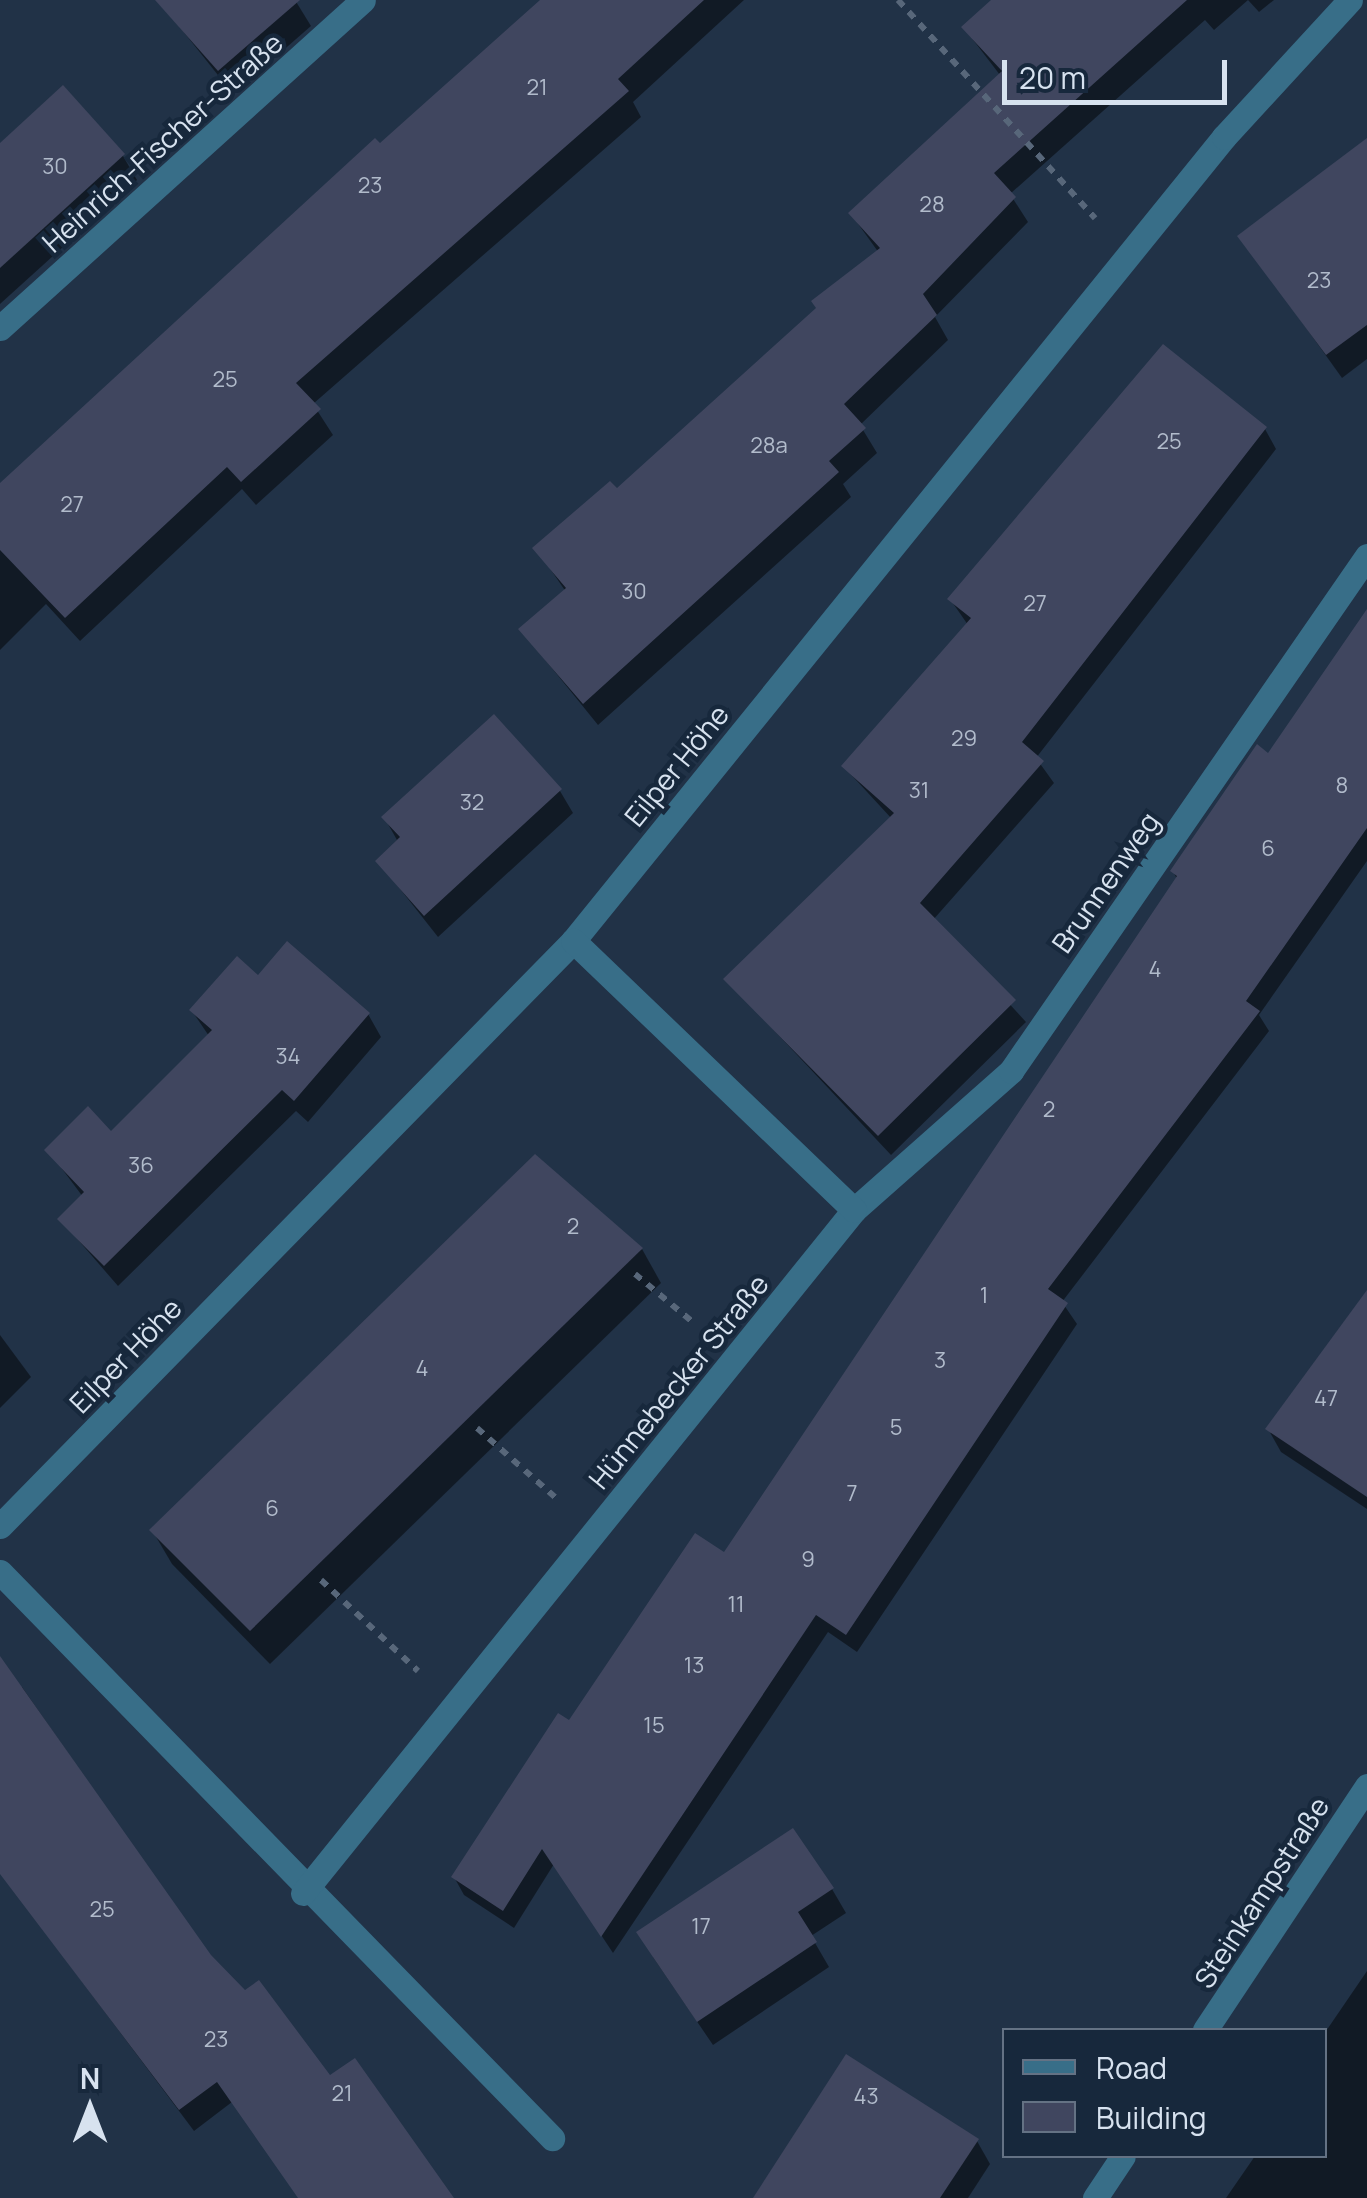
<!DOCTYPE html>
<html>
<head>
<meta charset="utf-8">
<style>
  body { margin:0 }
  #map { position:relative; width:1367px; height:2198px; overflow:hidden; background:#213247; font-family:Manrope,sans-serif }
  div>[style] { position:absolute }
  [style*='--x'] { left:calc(var(--x)*1px); top:calc(var(--y)*1px); width:calc(var(--w)*1px); rotate:calc(var(--a)*1deg) }
  .shadow>* { inset:0; background:#0007 }
  .building>* { inset:0; background:#40465f }
  .path>* { height:6px; margin-top:-3px; transform-origin:0; background:repeating-linear-gradient(90deg,#58677a 0 8px,transparent 0 16px) }
  .minor>* { height:25px; margin:-12.5px; padding:0 12.5px; transform-origin:12.5px; border-radius:12.5px; background:#386e88 }
  span { translate:-50% -50%; white-space:nowrap; text-align:center; line-height:1.15; -webkit-text-stroke:9px #17283c; paint-order:stroke }
  .number-label { font-size:22px; color:#b1bbcb }
  .number-label span { -webkit-text-stroke-width:0 }
  .street-label { font-size:28px; color:#d7e2ef }
  .legend { position:absolute; left:1002px; top:2028px; width:325px; height:130px; box-sizing:border-box; background:#17283c; border:2px solid #647284; margin:0; padding:12px 18px; list-style:none; font-size:30px; color:#d7e2ef }
  .legend li { display:flex; align-items:center; gap:20px; height:50px }
  .legend b { width:50px; border:2px solid #647284 }
  .north { position:absolute; left:40px; top:2058px; width:100px; height:100px; -webkit-text-stroke:8px #17283c; paint-order:stroke; rotate:0deg; font-size:28px; font-weight:700; line-height:40px; text-align:center; color:#d7e2ef }
  .north::after { content:''; display:block; margin:auto; width:35px; height:45px; background:#d7e2ef; clip-path:polygon(50% 0,100% 100%,50% 72%,0 100%) }
  .scale { position:absolute; left:1002px; top:60px; width:225px; height:45px; box-sizing:border-box; border:5px solid #d7e2ef; border-top:0; padding-left:12px; font-size:30px; line-height:35px; white-space:nowrap; color:#d7e2ef; -webkit-text-stroke:8px #17283c; paint-order:stroke }
</style>
</head>
<body>
<div id="map">
  <div class="shadow">
    <i style="clip-path:polygon(295px 0,311px 26px,233px 94px,159px 1px)"></i>
    <i style="clip-path:polygon(542px 0,744px 0,633px 102px,641px 117px,313px 404px,333px 435px,256px 505px,242px 489px,80px 641px,46px 604px,0 650px,0 485px)"></i>
    <i style="clip-path:polygon(995px 0,1248px 0,1214px 30px,1205px 20px,1010px 194px,1028px 222px,935px 317px,948px 340px,860px 425px,877px 453px,843px 484px,851px 497px,598px 725px,521px 630px,566px 592px,536px 548px,616px 492px,879px 253px,851px 214px,1000px 75px,964px 28px)"></i>
    <i style="clip-path:polygon(1248px 0,1274px 0,1259px 12px)"></i>
    <i style="clip-path:polygon(0 146px,123px 156px,137px 180px,0 304px)"></i>
    <i style="clip-path:polygon(1367px 173px,1367px 359px,1342px 378px,1241px 237px)"></i>
    <i style="clip-path:polygon(1265px 429px,1276px 449px,1036px 758px,1054px 783px,933px 920px,1026px 1022px,891px 1155px,726px 979px,892px 819px,844px 767px,968px 625px,950px 599px)"></i>
    <i style="clip-path:polygon(1367px 613px,1367px 861px,1259px 1015px,1269px 1031px,1062px 1302px,1077px 1324px,857px 1652px,828px 1632px,613px 1953px,554px 1864px,514px 1928px,464px 1895px,454px 1877px,570px 1724px,724px 1556px,1177px 879px,1173px 871px,1269px 756px)"></i>
    <i style="clip-path:polygon(560px 791px,573px 813px,438px 937px,378px 861px,397px 840px,384px 817px)"></i>
    <i style="clip-path:polygon(192px 1011px,368px 1014px,381px 1037px,308px 1122px,296px 1111px,118px 1286px,60px 1219px,83px 1197px,48px 1150px,111px 1135px,209px 1036px)"></i>
    <i style="clip-path:polygon(642px 1249px,661px 1283px,270px 1664px,172px 1564px,152px 1530px)"></i>
    <i style="clip-path:polygon(1367px 1291px,1367px 1509px,1281px 1452px,1268px 1429px)"></i>
    <i style="clip-path:polygon(0 1335px,31px 1377px,0 1408px)"></i>
    <i style="clip-path:polygon(22px 1687px,209px 1956px,451px 2198px,301px 2198px,232px 2102px,194px 2131px,0 1872px,0 1703px)"></i>
    <i style="clip-path:polygon(832px 1889px,846px 1913px,811px 1936px,829px 1967px,713px 2045px,653px 1957px)"></i>
    <i style="clip-path:polygon(1367px 1971px,1367px 2198px,1226px 2198px,1255px 2156px,1324px 2156px,1324px 2034px)"></i>
    <i style="clip-path:polygon(977px 2141px,990px 2164px,968px 2198px,761px 2198px)"></i>
  </div>
  <div class="building">
    <i style="clip-path:polygon(155px 0,300px 0,218px 71px)"></i>
    <i style="clip-path:polygon(540px 0,704px 0,618px 79px,629px 91px,296px 383px,321px 409px,241px 482px,227px 467px,65px 618px,0 550px,0 483px,375px 138px,380px 143px)"></i>
    <i style="clip-path:polygon(991px 0,1187px 0,994px 173px,1016px 197px,923px 294px,937px 315px,844px 404px,866px 428px,829px 461px,839px 472px,583px 704px,518px 629px,566px 588px,532px 548px,610px 481px,617px 488px,816px 308px,811px 301px,880px 248px,848px 213px,1002px 71px,961px 27px)"></i>
    <i style="clip-path:polygon(63px 85px,125px 154px,0 268px,0 143px)"></i>
    <i style="clip-path:polygon(1367px 138px,1367px 325px,1326px 355px,1237px 236px)"></i>
    <i style="clip-path:polygon(1163px 344px,1267px 427px,1022px 742px,1044px 761px,920px 903px,1016px 1000px,878px 1136px,723px 979px,894px 813px,841px 766px,971px 618px,947px 599px)"></i>
    <i style="clip-path:polygon(1367px 609px,1367px 828px,1246px 1001px,1260px 1011px,1048px 1289px,1068px 1303px,846px 1635px,816px 1615px,601px 1937px,542px 1849px,503px 1911px,451px 1877px,558px 1713px,569px 1720px,695px 1533px,724px 1552px,1177px 876px,1170px 871px,1257px 744px,1268px 753px)"></i>
    <i style="clip-path:polygon(494px 714px,562px 789px,424px 916px,375px 861px,400px 837px,381px 817px)"></i>
    <i style="clip-path:polygon(287px 941px,370px 1013px,294px 1101px,282px 1090px,104px 1266px,57px 1219px,84px 1192px,44px 1150px,88px 1106px,111px 1131px,212px 1030px,189px 1010px,237px 956px,258px 975px)"></i>
    <i style="clip-path:polygon(535px 1154px,643px 1248px,250px 1631px,149px 1530px)"></i>
    <i style="clip-path:polygon(1367px 1290px,1367px 1497px,1265px 1429px)"></i>
    <i style="clip-path:polygon(0 1656px,211px 1955px,245px 1990px,259px 1980px,330px 2075px,355px 2058px,454px 2198px,298px 2198px,217px 2082px,179px 2110px,0 1874px)"></i>
    <i style="clip-path:polygon(793px 1828px,834px 1888px,798px 1912px,817px 1942px,697px 2022px,636px 1932px)"></i>
    <i style="clip-path:polygon(846px 2054px,979px 2139px,940px 2198px,753px 2198px)"></i>
  </div>
  <div class="path">
    <i style="--x:898;--y:0;--w:294;--a:47.9"></i>
    <i style="--x:635;--y:1274;--w:78;--a:39.8"></i>
    <i style="--x:477;--y:1428;--w:104;--a:41.5"></i>
    <i style="--x:321;--y:1580;--w:133;--a:43.2"></i>
  </div>
  <div class="minor">
    <i style="--x:0;--y:328;--w:489;--a:-42.1"></i>
    <i style="--x:854;--y:1210;--w:210;--a:-41.5"></i>
    <i style="--x:1011;--y:1071;--w:626;--a:-55.35"></i>
    <i style="--x:0;--y:1526;--w:819;--a:-45.59"></i>
    <i style="--x:573;--y:941;--w:1035;--a:-51"></i>
    <i style="--x:1224;--y:137;--w:186;--a:-47.4"></i>
    <i style="--x:0;--y:1572;--w:791;--a:45.72"></i>
    <i style="--x:303;--y:1893;--w:878;--a:-51.11"></i>
    <i style="--x:854;--y:1210;--w:389;--a:-136.2"></i>
    <i style="--x:1205;--y:2030;--w:293;--a:-56.4"></i>
    <i style="--x:1095;--y:2198;--w:50;--a:-56.3"></i>
  </div>
  <div class="number-label">
    <span style="left:537px;top:88px">21</span>
    <span style="left:55px;top:167px">30</span>
    <span style="left:370px;top:186px">23</span>
    <span style="left:932px;top:205px">28</span>
    <span style="left:1319px;top:281px">23</span>
    <span style="left:225px;top:380px">25</span>
    <span style="left:1169px;top:442px">25</span>
    <span style="left:769px;top:446px">28a</span>
    <span style="left:72px;top:505px">27</span>
    <span style="left:634px;top:592px">30</span>
    <span style="left:1035px;top:604px">27</span>
    <span style="left:964px;top:739px">29</span>
    <span style="left:1342px;top:786px">8</span>
    <span style="left:919px;top:791px">31</span>
    <span style="left:472px;top:803px">32</span>
    <span style="left:1268px;top:849px">6</span>
    <span style="left:1155px;top:970px">4</span>
    <span style="left:288px;top:1057px">34</span>
    <span style="left:1049px;top:1110px">2</span>
    <span style="left:141px;top:1166px">36</span>
    <span style="left:573px;top:1227px">2</span>
    <span style="left:984px;top:1296px">1</span>
    <span style="left:940px;top:1361px">3</span>
    <span style="left:422px;top:1369px">4</span>
    <span style="left:1326px;top:1399px">47</span>
    <span style="left:896px;top:1428px">5</span>
    <span style="left:852px;top:1494px">7</span>
    <span style="left:272px;top:1509px">6</span>
    <span style="left:808px;top:1560px">9</span>
    <span style="left:736px;top:1605px">11</span>
    <span style="left:694px;top:1666px">13</span>
    <span style="left:654px;top:1726px">15</span>
    <span style="left:102px;top:1910px">25</span>
    <span style="left:701px;top:1927px">17</span>
    <span style="left:216px;top:2040px">23</span>
    <span style="left:342px;top:2094px">21</span>
    <span style="left:866px;top:2097px">43</span>
  </div>
  <div class="street-label">
    <span style="left:162px;top:142px;rotate:-42deg">Heinrich-Fischer-Straße</span>
    <span style="left:676px;top:765px;rotate:-51deg">Eilper Höhe</span>
    <span style="left:1105px;top:882px;rotate:-55deg">Brunnenweg</span>
    <span style="left:125px;top:1355px;rotate:-46deg">Eilper Höhe</span>
    <span style="left:678px;top:1381px;rotate:-51deg">Hünnebecker Straße</span>
    <span style="left:1261px;top:1892px;rotate:-57deg">Steinkampstraße</span>
  </div>
  <ul class="legend">
  <li><b style="height:12px;background:#386e88"></b>Road</li>
  <li><b style="height:28px;background:#40465f"></b>Building</li>
  </ul>
  <div class="north">N</div>
  <div class="scale">20 m</div>
</div>
</body>
</html>
